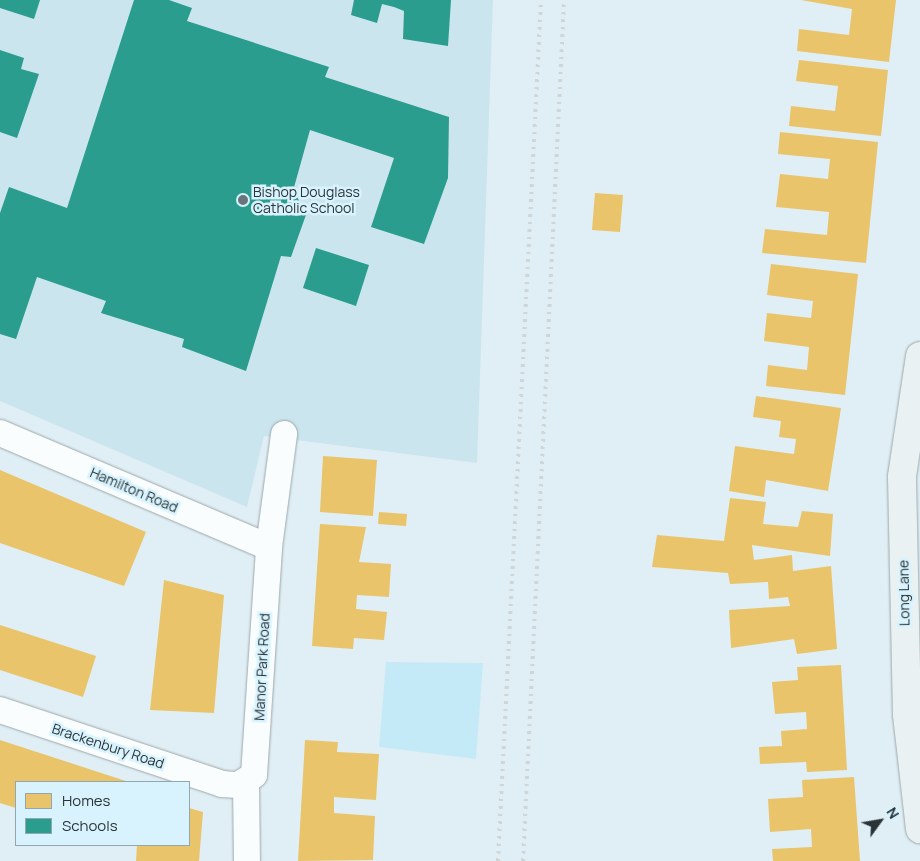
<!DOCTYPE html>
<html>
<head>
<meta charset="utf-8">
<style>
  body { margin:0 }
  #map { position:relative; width:920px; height:861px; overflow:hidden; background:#e0eff5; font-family:Manrope,sans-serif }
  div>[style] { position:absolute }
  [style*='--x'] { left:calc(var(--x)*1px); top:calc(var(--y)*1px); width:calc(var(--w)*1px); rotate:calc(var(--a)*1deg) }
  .built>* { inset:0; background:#cbe5ee }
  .green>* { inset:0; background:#c5eaf7 }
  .homes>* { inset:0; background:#e9c46a }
  .schools>* { inset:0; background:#2a9d8f }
  .roads { filter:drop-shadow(0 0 1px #9ca7ab) drop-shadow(0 0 1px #9ca7ab) }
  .street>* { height:26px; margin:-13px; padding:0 13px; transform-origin:13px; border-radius:13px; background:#fafdfe }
  .secondary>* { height:28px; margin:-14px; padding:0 14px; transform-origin:14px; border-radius:14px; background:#e9f1f3 }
  .rail>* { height:4px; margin-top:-2px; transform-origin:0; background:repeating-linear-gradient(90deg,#d0d5d6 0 2.5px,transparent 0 7.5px) }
  .dots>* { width:14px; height:14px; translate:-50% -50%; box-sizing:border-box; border:2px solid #d8f3fd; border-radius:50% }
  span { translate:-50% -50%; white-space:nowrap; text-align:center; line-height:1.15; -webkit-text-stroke:5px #d8f3fd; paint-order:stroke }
  .poi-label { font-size:14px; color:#293438 }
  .left { translate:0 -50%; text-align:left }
  .street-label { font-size:14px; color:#293438 }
  .legend { position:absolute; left:15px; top:781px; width:175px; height:65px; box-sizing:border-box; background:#d8f3fd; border:1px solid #92a7ae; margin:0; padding:6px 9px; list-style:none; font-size:15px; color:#293438 }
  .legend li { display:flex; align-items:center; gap:10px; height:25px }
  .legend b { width:25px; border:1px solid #92a7ae }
  .north { position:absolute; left:855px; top:796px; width:50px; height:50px; -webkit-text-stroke:4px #d8f3fd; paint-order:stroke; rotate:58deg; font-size:14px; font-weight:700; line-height:20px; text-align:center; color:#293438 }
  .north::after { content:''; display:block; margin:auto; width:18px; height:22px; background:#293438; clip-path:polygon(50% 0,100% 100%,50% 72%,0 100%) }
</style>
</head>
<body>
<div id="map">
  <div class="built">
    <i style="clip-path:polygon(0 0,493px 0,477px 463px,264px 436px,247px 507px,0 401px)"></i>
  </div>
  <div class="green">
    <i style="clip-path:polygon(386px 662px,483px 663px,476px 759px,379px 747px)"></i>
  </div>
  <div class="homes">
    <i style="clip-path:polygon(801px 0,896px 0,889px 62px,797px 51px,799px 29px,849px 35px,852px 9px)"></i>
    <i style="clip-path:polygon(799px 60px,888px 70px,881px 136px,789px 126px,791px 106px,835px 111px,838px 86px,796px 81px)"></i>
    <i style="clip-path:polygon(780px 132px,878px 142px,866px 263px,762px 253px,765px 229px,827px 235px,829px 212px,776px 207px,780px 174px,828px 179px,830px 159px,778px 154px)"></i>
    <i style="clip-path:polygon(595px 193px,623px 195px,620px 232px,592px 230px)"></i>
    <i style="clip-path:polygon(771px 264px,858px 274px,845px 395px,766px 386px,768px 365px,807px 370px,809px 347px,764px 341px,767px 313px,811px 318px,813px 301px,767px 295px)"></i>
    <i style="clip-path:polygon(756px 396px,841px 408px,828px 491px,766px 480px,764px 497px,729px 491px,735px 446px,794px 454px,796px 439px,779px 437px,781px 421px,753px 417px)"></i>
    <i style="clip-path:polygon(323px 456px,377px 460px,373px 516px,320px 512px)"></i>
    <i style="clip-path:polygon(0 470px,146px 532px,124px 586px,0 543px)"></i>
    <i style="clip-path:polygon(730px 498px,766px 502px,763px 524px,798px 527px,802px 511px,833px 514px,830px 556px,752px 545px,754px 560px,792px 555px,793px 571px,831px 566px,837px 649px,797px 654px,794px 639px,731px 648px,729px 610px,790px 606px,788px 597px,769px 599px,768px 582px,730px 584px,728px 573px,652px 567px,657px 535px,724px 541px)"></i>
    <i style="clip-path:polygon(379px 512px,407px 514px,406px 526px,378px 524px)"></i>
    <i style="clip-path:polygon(320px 524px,366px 527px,359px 562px,391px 564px,389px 597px,357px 595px,356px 609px,387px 612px,384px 640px,354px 638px,353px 649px,312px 646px)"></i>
    <i style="clip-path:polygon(164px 580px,224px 595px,214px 713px,150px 710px)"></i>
    <i style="clip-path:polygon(0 625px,96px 656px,83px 697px,0 670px)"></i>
    <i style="clip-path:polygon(841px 665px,847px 770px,807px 772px,806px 762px,760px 764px,759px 747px,782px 746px,781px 731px,807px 729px,806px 712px,775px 714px,772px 682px,798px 680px,797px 667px)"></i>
    <i style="clip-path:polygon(0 740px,129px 782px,16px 782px,16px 808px,0 803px)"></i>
    <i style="clip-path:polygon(305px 740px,338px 742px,337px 752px,379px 754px,376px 800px,334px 797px,334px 813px,375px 816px,373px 860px,298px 861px)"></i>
    <i style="clip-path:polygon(854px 777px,860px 861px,773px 861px,772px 849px,812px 847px,811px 829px,770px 832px,768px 799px,803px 797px,802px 780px)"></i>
    <i style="clip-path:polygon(189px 808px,203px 812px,199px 861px,136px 861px,137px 845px,189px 845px)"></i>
  </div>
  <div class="schools">
    <i style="clip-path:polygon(0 0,40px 0,34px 19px,0 8px)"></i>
    <i style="clip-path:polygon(134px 0,169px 0,192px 8px,187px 21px,329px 67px,325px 77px,449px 117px,448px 178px,424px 244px,371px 227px,394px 158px,310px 130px,293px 191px,307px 212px,291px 257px,281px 256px,246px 371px,182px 347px,184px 339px,101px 313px,106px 301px,37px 277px,16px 339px,0 334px,0 213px,9px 187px,67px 208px)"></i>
    <i style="clip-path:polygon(354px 0,451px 0,448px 46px,403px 39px,404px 11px,394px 7px,382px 4px,377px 23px,351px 15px)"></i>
    <i style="clip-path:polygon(0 50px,24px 58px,21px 69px,39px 74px,17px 138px,0 132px)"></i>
    <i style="clip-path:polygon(316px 248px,369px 265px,356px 306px,303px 288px)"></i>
  </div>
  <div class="roads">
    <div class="street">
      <i style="--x:0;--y:433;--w:292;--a:23"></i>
      <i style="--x:0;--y:710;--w:234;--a:18.4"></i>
      <i style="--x:222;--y:784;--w:16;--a:4"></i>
      <i style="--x:238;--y:785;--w:19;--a:-32"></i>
      <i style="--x:254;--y:775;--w:228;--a:-86.2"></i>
      <i style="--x:269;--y:547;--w:114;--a:-82.4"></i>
      <i style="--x:246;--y:782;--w:79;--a:89.3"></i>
    </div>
    <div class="secondary">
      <i style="--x:920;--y:356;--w:122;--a:98.5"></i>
      <i style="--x:902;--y:477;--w:238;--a:88.8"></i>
      <i style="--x:907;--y:715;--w:115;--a:83.5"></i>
    </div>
  </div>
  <div class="rail">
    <i style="--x:498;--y:861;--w:862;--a:-87.14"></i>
    <i style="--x:523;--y:861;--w:862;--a:-87.27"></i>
  </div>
  <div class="dots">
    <i style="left:243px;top:200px;background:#69757a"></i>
  </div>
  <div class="poi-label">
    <span class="left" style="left:253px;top:200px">Bishop Douglass<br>Catholic School</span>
  </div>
  <div class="street-label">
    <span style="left:134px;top:490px;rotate:23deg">Hamilton Road</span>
    <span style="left:904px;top:593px;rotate:-91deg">Long Lane</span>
    <span style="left:262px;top:667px;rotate:-87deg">Manor Park Road</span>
    <span style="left:108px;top:746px;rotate:18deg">Brackenbury Road</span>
  </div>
  <ul class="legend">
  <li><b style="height:14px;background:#e9c46a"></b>Homes</li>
  <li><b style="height:14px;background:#2a9d8f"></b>Schools</li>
  </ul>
  <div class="north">N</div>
</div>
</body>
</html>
